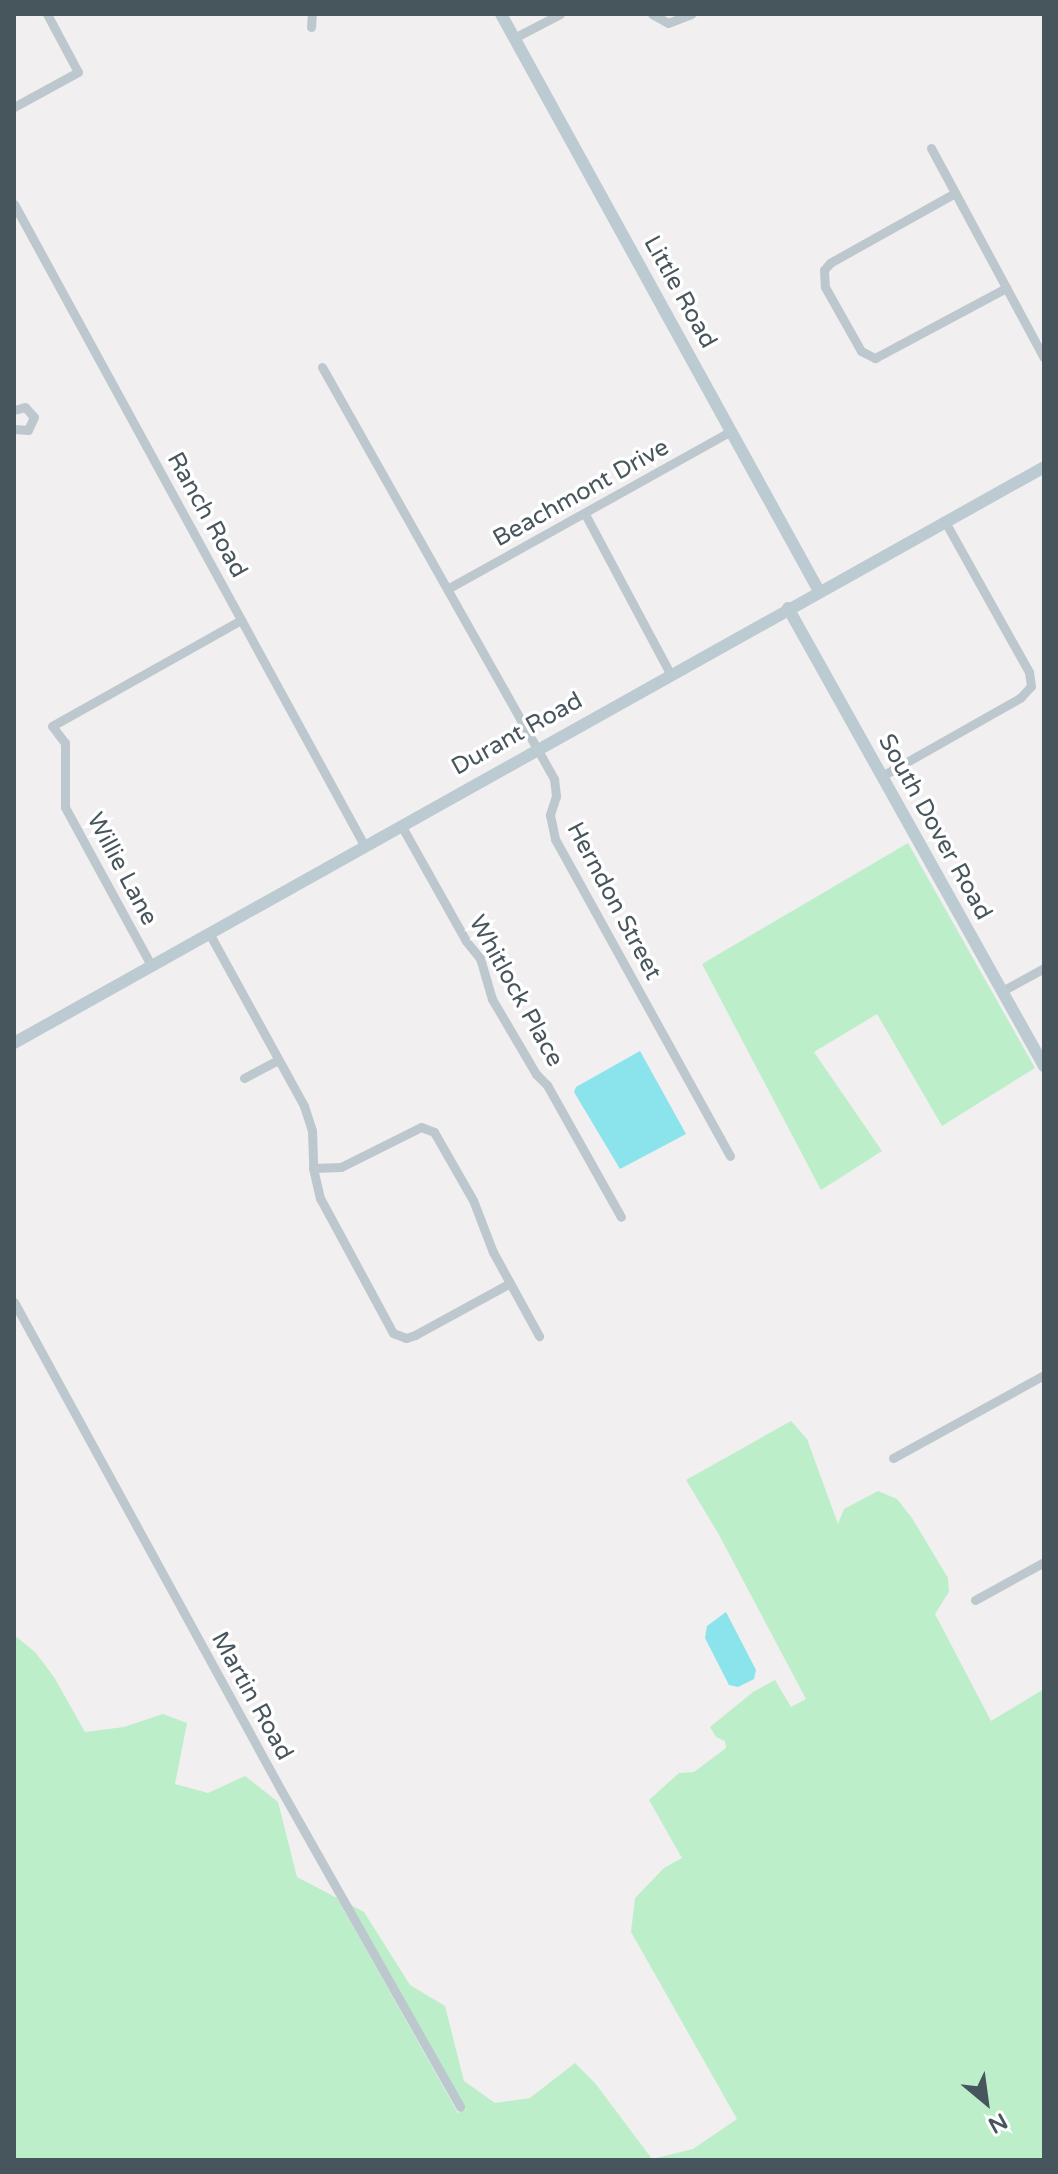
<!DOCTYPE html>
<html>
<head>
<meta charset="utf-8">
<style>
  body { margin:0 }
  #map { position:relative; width:1058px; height:2174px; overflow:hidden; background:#f1efef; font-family:"Varela Round",sans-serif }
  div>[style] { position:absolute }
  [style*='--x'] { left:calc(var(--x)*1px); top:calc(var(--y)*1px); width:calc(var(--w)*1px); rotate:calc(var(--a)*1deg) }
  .green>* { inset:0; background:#bdeeca }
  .water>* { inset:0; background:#8be3eb }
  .street>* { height:9px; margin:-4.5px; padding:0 4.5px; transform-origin:4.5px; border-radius:4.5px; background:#bdc8ce }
  .secondary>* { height:12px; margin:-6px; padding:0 6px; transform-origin:6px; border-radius:6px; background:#bccad2 }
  span { translate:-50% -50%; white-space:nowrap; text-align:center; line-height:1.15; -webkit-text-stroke:7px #fff; paint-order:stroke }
  .street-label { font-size:24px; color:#47555c }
  .frame { position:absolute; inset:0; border:16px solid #47555c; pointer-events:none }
  .north { position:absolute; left:946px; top:2062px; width:80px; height:80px; -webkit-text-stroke:6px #fff; paint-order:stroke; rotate:151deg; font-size:22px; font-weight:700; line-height:32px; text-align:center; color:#47555c }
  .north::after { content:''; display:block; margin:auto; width:28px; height:36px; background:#47555c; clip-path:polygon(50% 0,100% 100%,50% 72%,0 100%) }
</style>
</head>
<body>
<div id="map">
  <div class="green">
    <i style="clip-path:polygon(908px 843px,1035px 1068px,942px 1126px,877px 1014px,814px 1052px,882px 1151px,821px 1190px,702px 964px)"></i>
    <i style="clip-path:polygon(791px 1421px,807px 1439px,838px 1524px,844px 1509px,878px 1491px,897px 1499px,912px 1518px,948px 1578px,949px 1592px,935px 1614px,991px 1721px,1044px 1689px,1044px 2160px,14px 2160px,14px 1635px,35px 1652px,54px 1677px,85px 1732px,124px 1727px,163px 1714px,187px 1723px,175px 1784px,208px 1793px,245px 1776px,278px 1802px,297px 1877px,337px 1898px,458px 2113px,466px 2109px,351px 1905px,364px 1912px,410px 1985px,445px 2006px,464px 2081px,495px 2103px,530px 2098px,575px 2063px,595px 2083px,652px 2159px,693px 2149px,737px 2119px,631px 1932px,635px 1898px,664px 1868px,682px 1858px,649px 1800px,679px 1773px,694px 1772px,726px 1748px,725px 1741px,716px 1737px,710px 1727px,753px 1692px,775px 1680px,791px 1707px,806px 1699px,718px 1533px,686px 1480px)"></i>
  </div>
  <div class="water">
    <i style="clip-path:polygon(640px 1051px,686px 1134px,620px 1169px,574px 1092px,576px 1087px)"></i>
    <i style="clip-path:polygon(726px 1612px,756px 1670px,754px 1679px,738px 1687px,729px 1685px,705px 1638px,707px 1626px)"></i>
  </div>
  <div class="street">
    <i style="--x:652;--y:14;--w:18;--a:29"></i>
    <i style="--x:668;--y:23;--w:25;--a:-21"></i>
    <i style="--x:311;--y:27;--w:13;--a:-86"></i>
    <i style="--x:514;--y:38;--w:52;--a:-27.6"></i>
    <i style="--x:14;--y:107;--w:73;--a:-28.7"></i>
    <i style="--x:78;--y:72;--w:66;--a:-118.1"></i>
    <i style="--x:931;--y:148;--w:238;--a:61.7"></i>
    <i style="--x:955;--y:193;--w:143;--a:150.8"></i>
    <i style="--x:830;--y:263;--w:9;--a:131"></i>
    <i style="--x:824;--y:270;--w:17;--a:87"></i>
    <i style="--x:825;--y:287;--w:73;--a:60.6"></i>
    <i style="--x:861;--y:351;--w:16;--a:27"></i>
    <i style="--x:875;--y:358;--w:149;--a:-28.1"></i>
    <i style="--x:14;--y:204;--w:730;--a:61.36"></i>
    <i style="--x:322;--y:367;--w:473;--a:60.6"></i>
    <i style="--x:554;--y:779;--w:17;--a:83"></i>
    <i style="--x:556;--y:796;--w:20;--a:108"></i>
    <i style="--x:550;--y:815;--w:25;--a:78"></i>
    <i style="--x:555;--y:839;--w:362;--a:61.1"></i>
    <i style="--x:14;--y:410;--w:11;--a:-15"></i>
    <i style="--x:25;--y:407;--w:13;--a:48"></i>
    <i style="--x:34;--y:417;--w:14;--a:115"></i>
    <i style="--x:28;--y:430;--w:14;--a:-176"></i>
    <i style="--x:585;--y:514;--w:180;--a:61.9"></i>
    <i style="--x:449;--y:588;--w:323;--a:-29.1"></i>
    <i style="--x:882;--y:776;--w:159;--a:-29.5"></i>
    <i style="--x:1020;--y:698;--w:16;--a:-47"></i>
    <i style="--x:1031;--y:686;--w:14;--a:-98"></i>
    <i style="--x:1029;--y:672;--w:172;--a:-119.2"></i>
    <i style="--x:401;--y:825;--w:133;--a:60.7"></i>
    <i style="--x:466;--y:941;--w:22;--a:51"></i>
    <i style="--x:480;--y:958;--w:43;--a:73.7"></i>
    <i style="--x:492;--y:999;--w:87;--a:59.6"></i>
    <i style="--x:536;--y:1074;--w:16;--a:45"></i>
    <i style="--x:547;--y:1085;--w:151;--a:60.7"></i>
    <i style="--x:209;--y:933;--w:197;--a:61.2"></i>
    <i style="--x:304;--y:1106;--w:26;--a:72"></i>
    <i style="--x:312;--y:1131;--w:37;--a:88"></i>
    <i style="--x:313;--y:1168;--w:31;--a:77"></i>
    <i style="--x:320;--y:1198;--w:153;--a:61.6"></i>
    <i style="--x:393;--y:1333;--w:14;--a:21"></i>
    <i style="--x:406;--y:1338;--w:9;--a:-18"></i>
    <i style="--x:415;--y:1335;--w:108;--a:-28.7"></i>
    <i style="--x:151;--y:965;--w:180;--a:-118.6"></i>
    <i style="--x:65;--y:807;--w:64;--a:-90"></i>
    <i style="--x:65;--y:743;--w:21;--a:-127"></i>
    <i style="--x:52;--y:726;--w:217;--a:-29.3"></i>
    <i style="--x:1002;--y:991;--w:48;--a:-28.7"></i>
    <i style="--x:244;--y:1078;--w:38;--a:-28"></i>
    <i style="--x:313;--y:1168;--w:28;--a:-2"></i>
    <i style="--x:341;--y:1167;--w:89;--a:-26.6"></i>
    <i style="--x:421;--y:1127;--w:14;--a:21"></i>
    <i style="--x:434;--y:1132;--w:78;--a:60.2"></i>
    <i style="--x:473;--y:1200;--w:56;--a:69"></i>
    <i style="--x:493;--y:1252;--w:96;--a:61.3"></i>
    <i style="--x:14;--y:1302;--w:556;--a:61.32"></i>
    <i style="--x:281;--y:1790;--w:364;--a:60.5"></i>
    <i style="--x:893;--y:1458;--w:172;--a:-28.8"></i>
    <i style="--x:975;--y:1600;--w:79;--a:-28.8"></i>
  </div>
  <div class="secondary">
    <i style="--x:501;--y:14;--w:659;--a:61.14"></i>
    <i style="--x:788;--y:608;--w:525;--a:60.8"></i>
    <i style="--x:14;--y:1043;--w:1180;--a:-29.21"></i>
  </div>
  <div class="street-label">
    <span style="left:680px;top:292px;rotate:61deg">Little Road</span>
    <span style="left:581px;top:493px;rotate:-29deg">Beachmont Drive</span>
    <span style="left:207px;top:515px;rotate:61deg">Ranch Road</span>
    <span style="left:517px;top:734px;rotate:-29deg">Durant Road</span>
    <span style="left:935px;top:827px;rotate:61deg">South Dover Road</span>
    <span style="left:122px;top:869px;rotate:62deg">Willie Lane</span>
    <span style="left:614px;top:901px;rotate:62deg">Herndon Street</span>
    <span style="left:516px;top:991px;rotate:61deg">Whitlock Place</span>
    <span style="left:252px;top:1696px;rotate:61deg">Martin Road</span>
  </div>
  <div class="frame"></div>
  <div class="north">N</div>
</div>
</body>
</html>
